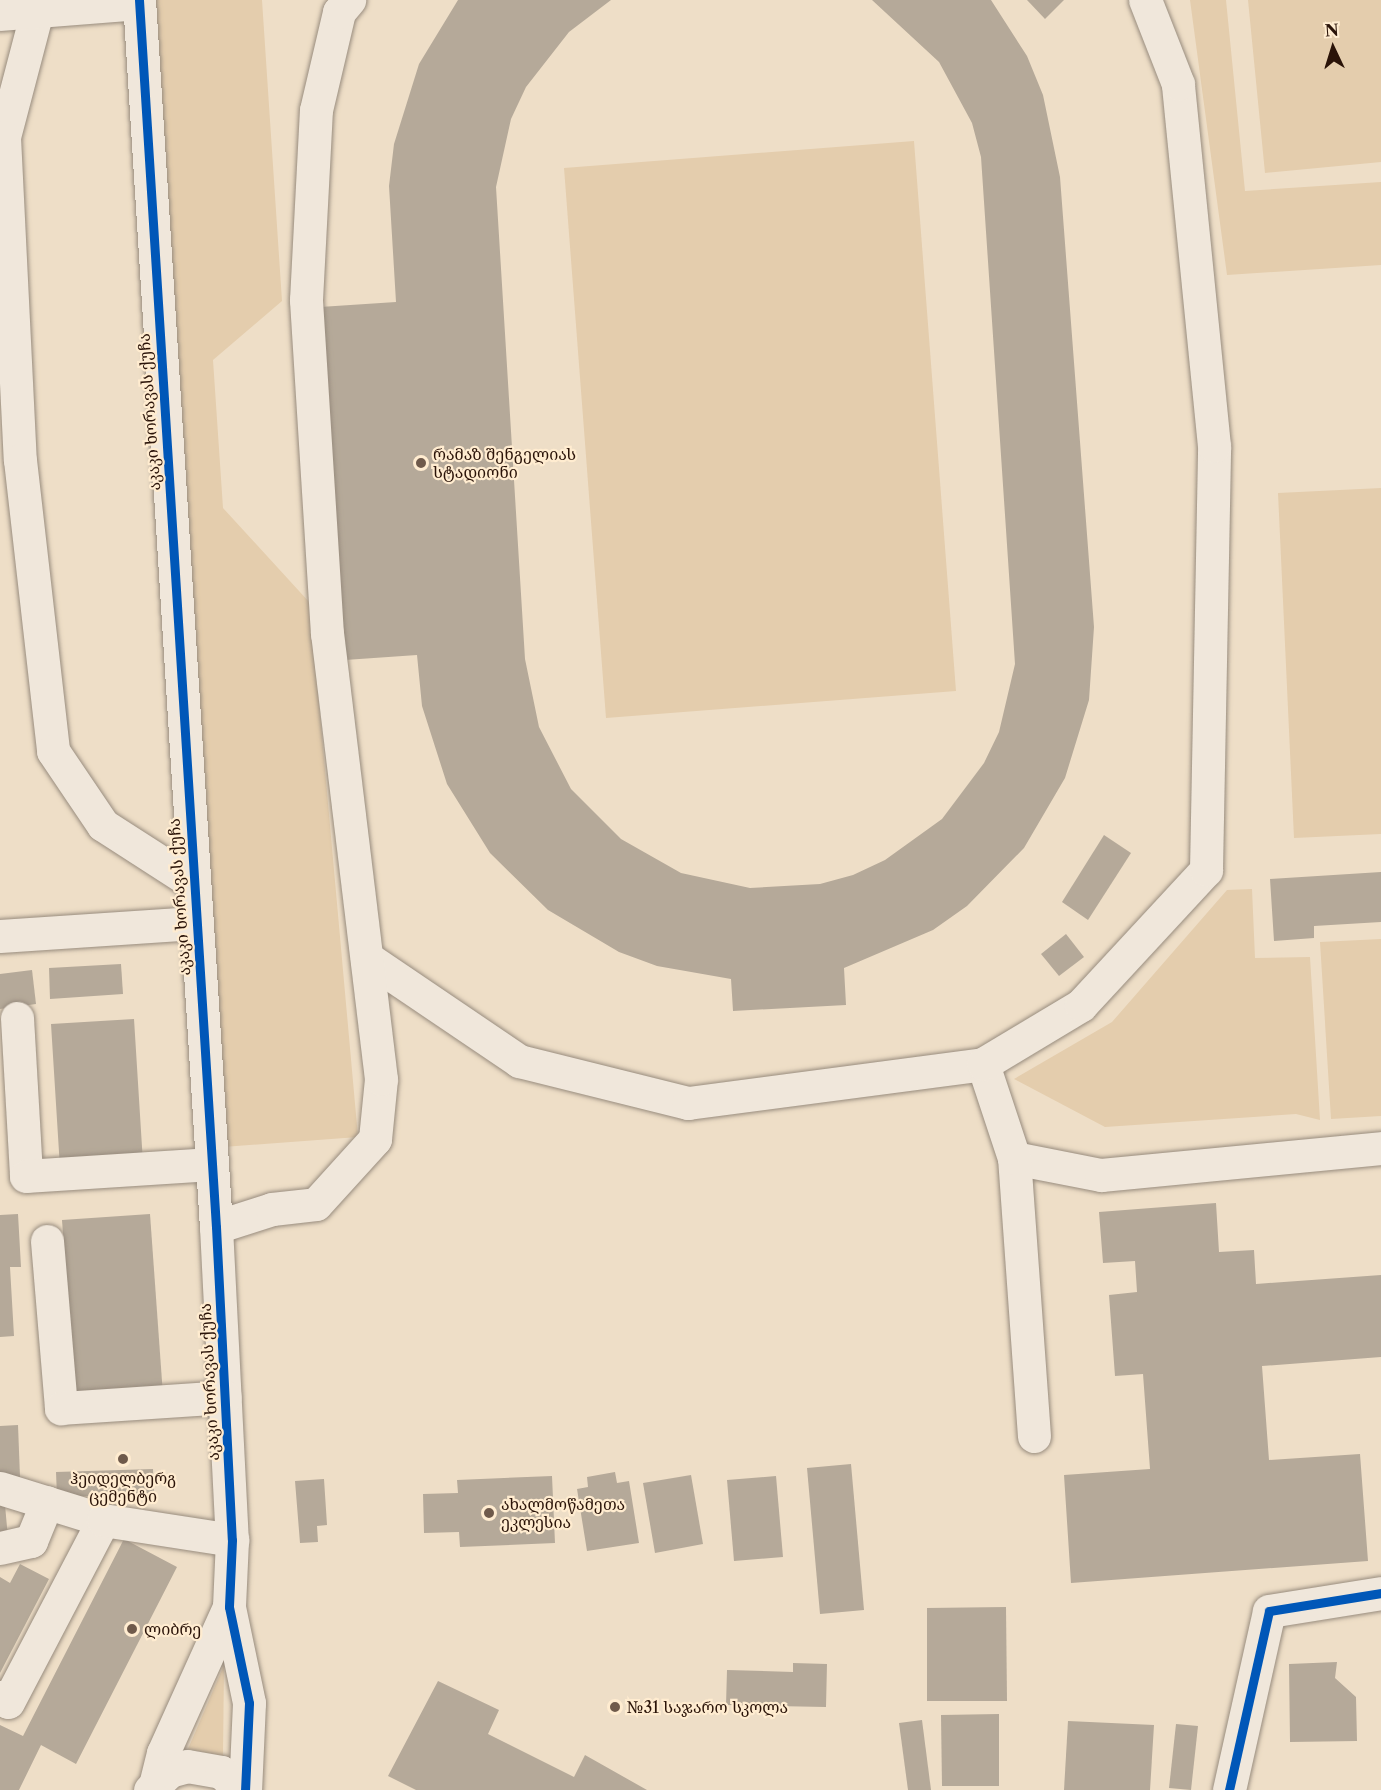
<!DOCTYPE html>
<html>
<head>
<meta charset="utf-8">
<style>
  body { margin:0 }
  #map { position:relative; width:1381px; height:1790px; overflow:hidden; background:#eedec7; font-family:"Libre Caslon Text","Noto Serif Georgian",serif }
  div>[style] { position:absolute }
  [style*='--x'] { left:calc(var(--x)*1px); top:calc(var(--y)*1px); width:calc(var(--w)*1px); rotate:calc(var(--a)*1deg) }
  .green>* { inset:0; background:#e4cdad }
  .building>* { inset:0; background:#b5a999 }
  .roads { filter:drop-shadow(0 0 2px #988c7e) drop-shadow(0 0 2px #988c7e) }
  .minor>* { height:33px; margin:-16.5px; padding:0 16.5px; transform-origin:16.5px; border-radius:16.5px; background:#f0e7db }
  .cycleway>* { height:9px; margin:-4.5px; padding:0 4.5px; transform-origin:4.5px; border-radius:4.5px; background:#0057b8 }
  .dots>* { width:16px; height:16px; translate:-50% -50%; box-sizing:border-box; border:3px solid #ffecd0; border-radius:50% }
  span { translate:-50% -50%; white-space:nowrap; text-align:center; line-height:1.15; -webkit-text-stroke:4.5px #ffecd0; paint-order:stroke }
  .street-label { font-size:16px; color:#2a1308 }
  .poi-label { font-size:16px; color:#2a1308 }
  .left { translate:0 -50%; text-align:left }
  .north { position:absolute; left:1303px; top:18px; width:60px; height:60px; -webkit-text-stroke:4px #ffecd0; paint-order:stroke; rotate:356deg; font-size:16px; font-weight:700; line-height:24px; text-align:center; color:#2a1308 }
  .north::after { content:''; display:block; margin:auto; width:21px; height:27px; background:#2a1308; clip-path:polygon(50% 0,100% 100%,50% 72%,0 100%) }
</style>
</head>
<body>
<div id="map">
  <div class="green">
    <i style="clip-path:polygon(139px 0,262px 0,282px 301px,213px 360px,223px 508px,310px 603px,358px 1137px,223px 1147px)"></i>
    <i style="clip-path:polygon(1190px 0,1226px 0,1245px 191px,1381px 182px,1381px 265px,1227px 275px)"></i>
    <i style="clip-path:polygon(1248px 0,1381px 0,1381px 162px,1265px 173px)"></i>
    <i style="clip-path:polygon(914px 141px,956px 691px,606px 718px,564px 168px)"></i>
    <i style="clip-path:polygon(1381px 488px,1381px 834px,1294px 838px,1278px 493px)"></i>
    <i style="clip-path:polygon(1252px 889px,1255px 958px,1310px 957px,1320px 1120px,1296px 1114px,1105px 1127px,1014px 1079px,1112px 1022px,1227px 890px)"></i>
    <i style="clip-path:polygon(1381px 939px,1381px 1116px,1331px 1119px,1320px 942px)"></i>
    <i style="clip-path:polygon(224px 1665px,223px 1756px,188px 1749px)"></i>
  </div>
  <div class="building">
    <i style="clip-path:polygon(458px 0,611px 0,569px 32px,526px 87px,511px 119px,496px 187px,525px 659px,539px 727px,571px 789px,621px 839px,681px 873px,750px 888px,820px 884px,853px 875px,885px 860px,942px 819px,984px 763px,999px 732px,1015px 664px,981px 157px,972px 123px,939px 62px,872px 0,991px 0,1027px 56px,1043px 95px,1060px 177px,1094px 627px,1089px 700px,1065px 778px,1024px 848px,967px 906px,933px 930px,844px 968px,846px 1005px,733px 1011px,731px 979px,657px 966px,619px 952px,548px 910px,490px 853px,447px 784px,422px 706px,417px 655px,345px 660px,320px 307px,396px 302px,389px 186px,394px 144px,419px 64px)"></i>
    <i style="clip-path:polygon(1027px 0,1064px 0,1045px 19px)"></i>
    <i style="clip-path:polygon(1104px 835px,1131px 853px,1088px 920px,1062px 902px)"></i>
    <i style="clip-path:polygon(1381px 872px,1381px 922px,1314px 926px,1314px 938px,1274px 941px,1270px 879px)"></i>
    <i style="clip-path:polygon(1066px 934px,1084px 957px,1059px 976px,1041px 954px)"></i>
    <i style="clip-path:polygon(121px 964px,123px 994px,50px 999px,49px 968px)"></i>
    <i style="clip-path:polygon(32px 970px,36px 1004px,0 1009px,0 974px)"></i>
    <i style="clip-path:polygon(134px 1019px,143px 1163px,60px 1168px,51px 1024px)"></i>
    <i style="clip-path:polygon(1216px 1203px,1219px 1252px,1254px 1250px,1256px 1284px,1381px 1275px,1381px 1357px,1262px 1366px,1269px 1460px,1360px 1454px,1368px 1561px,1071px 1583px,1064px 1475px,1150px 1469px,1143px 1374px,1115px 1376px,1109px 1295px,1137px 1292px,1135px 1261px,1103px 1263px,1099px 1212px)"></i>
    <i style="clip-path:polygon(18px 1214px,21px 1267px,10px 1267px,14px 1336px,0 1337px,0 1215px)"></i>
    <i style="clip-path:polygon(150px 1214px,163px 1395px,75px 1401px,62px 1220px)"></i>
    <i style="clip-path:polygon(18px 1425px,20px 1477px,0 1477px,0 1426px)"></i>
    <i style="clip-path:polygon(851px 1464px,864px 1610px,820px 1614px,807px 1468px)"></i>
    <i style="clip-path:polygon(153px 1469px,154px 1494px,57px 1497px,56px 1472px)"></i>
    <i style="clip-path:polygon(615px 1472px,617px 1483px,629px 1481px,639px 1543px,587px 1551px,577px 1489px,588px 1487px,587px 1477px)"></i>
    <i style="clip-path:polygon(691px 1475px,703px 1544px,655px 1553px,643px 1483px)"></i>
    <i style="clip-path:polygon(552px 1476px,555px 1543px,460px 1547px,459px 1532px,424px 1533px,423px 1494px,458px 1493px,457px 1480px)"></i>
    <i style="clip-path:polygon(776px 1476px,783px 1557px,734px 1561px,727px 1480px)"></i>
    <i style="clip-path:polygon(324px 1479px,327px 1525px,317px 1526px,318px 1542px,300px 1543px,295px 1481px)"></i>
    <i style="clip-path:polygon(0 1505px,5px 1505px,8px 1538px,0 1539px)"></i>
    <i style="clip-path:polygon(124px 1539px,177px 1567px,76px 1764px,41px 1745px,19px 1790px,0 1790px,0 1725px,23px 1736px)"></i>
    <i style="clip-path:polygon(20px 1564px,49px 1579px,0 1673px,0 1577px,10px 1583px)"></i>
    <i style="clip-path:polygon(1006px 1607px,1007px 1701px,927px 1701px,927px 1608px)"></i>
    <i style="clip-path:polygon(1337px 1662px,1335px 1678px,1356px 1697px,1357px 1741px,1290px 1742px,1289px 1664px)"></i>
    <i style="clip-path:polygon(793px 1663px,827px 1664px,826px 1707px,726px 1705px,727px 1670px,793px 1672px)"></i>
    <i style="clip-path:polygon(438px 1681px,499px 1710px,488px 1734px,574px 1777px,585px 1755px,647px 1790px,416px 1790px,388px 1776px)"></i>
    <i style="clip-path:polygon(999px 1714px,999px 1786px,942px 1786px,941px 1715px)"></i>
    <i style="clip-path:polygon(922px 1720px,931px 1790px,908px 1790px,899px 1723px)"></i>
    <i style="clip-path:polygon(1068px 1721px,1154px 1725px,1150px 1790px,1064px 1790px)"></i>
    <i style="clip-path:polygon(1176px 1724px,1198px 1726px,1191px 1790px,1169px 1788px)"></i>
  </div>
  <div class="roads">
    <div class="minor">
      <i style="--x:139;--y:0;--w:1229;--a:86.41"></i>
      <i style="--x:216;--y:1227;--w:313;--a:87.1"></i>
      <i style="--x:232;--y:1540;--w:67;--a:92.6"></i>
      <i style="--x:229;--y:1607;--w:98;--a:78.2"></i>
      <i style="--x:249;--y:1703;--w:87;--a:92.6"></i>
      <i style="--x:37;--y:11;--w:130;--a:104.7"></i>
      <i style="--x:4;--y:137;--w:323;--a:87.2"></i>
      <i style="--x:20;--y:460;--w:293;--a:83.5"></i>
      <i style="--x:53;--y:751;--w:89;--a:56"></i>
      <i style="--x:103;--y:825;--w:107;--a:32.8"></i>
      <i style="--x:0;--y:14;--w:139;--a:-4.5"></i>
      <i style="--x:0;--y:936;--w:195;--a:-3.8"></i>
      <i style="--x:367;--y:958;--w:184;--a:34.1"></i>
      <i style="--x:519;--y:1061;--w:174;--a:14"></i>
      <i style="--x:688;--y:1103;--w:298;--a:-7.5"></i>
      <i style="--x:17;--y:1018;--w:158;--a:86.7"></i>
      <i style="--x:26;--y:1176;--w:185;--a:-3.7"></i>
      <i style="--x:1014;--y:1158;--w:89;--a:11.1"></i>
      <i style="--x:1101;--y:1175;--w:281;--a:-5.5"></i>
      <i style="--x:216;--y:1227;--w:59;--a:-17.8"></i>
      <i style="--x:272;--y:1209;--w:44;--a:-6.5"></i>
      <i style="--x:316;--y:1204;--w:88;--a:-47.8"></i>
      <i style="--x:375;--y:1139;--w:60;--a:-84.3"></i>
      <i style="--x:381;--y:1079;--w:448;--a:-96.9"></i>
      <i style="--x:327;--y:634;--w:335;--a:-93.6"></i>
      <i style="--x:306;--y:300;--w:190;--a:-87"></i>
      <i style="--x:316;--y:110;--w:101;--a:-76.8"></i>
      <i style="--x:339;--y:12;--w:16;--a:-50"></i>
      <i style="--x:47;--y:1241;--w:168;--a:85.2"></i>
      <i style="--x:61;--y:1408;--w:164;--a:-3.8"></i>
      <i style="--x:1034;--y:1436;--w:279;--a:-94.1"></i>
      <i style="--x:1014;--y:1158;--w:99;--a:-108.3"></i>
      <i style="--x:983;--y:1064;--w:114;--a:-31"></i>
      <i style="--x:1081;--y:1005;--w:184;--a:-47.2"></i>
      <i style="--x:1206;--y:870;--w:424;--a:-88.9"></i>
      <i style="--x:1214;--y:446;--w:364;--a:-95.7"></i>
      <i style="--x:1178;--y:84;--w:90;--a:-111.4"></i>
      <i style="--x:0;--y:1488;--w:108;--a:17.3"></i>
      <i style="--x:0;--y:1548;--w:32;--a:-13"></i>
      <i style="--x:31;--y:1541;--w:42;--a:-67.7"></i>
      <i style="--x:0;--y:1697;--w:9;--a:32"></i>
      <i style="--x:8;--y:1702;--w:205;--a:-62.4"></i>
      <i style="--x:103;--y:1520;--w:131;--a:8.8"></i>
      <i style="--x:156;--y:1781;--w:29;--a:-76"></i>
      <i style="--x:163;--y:1753;--w:160;--a:-65.7"></i>
      <i style="--x:150;--y:1790;--w:28;--a:-44"></i>
      <i style="--x:170;--y:1771;--w:18;--a:-16"></i>
      <i style="--x:187;--y:1766;--w:35;--a:10"></i>
      <i style="--x:221;--y:1772;--w:26;--a:43"></i>
      <i style="--x:1229;--y:1790;--w:183;--a:-77.4"></i>
      <i style="--x:1269;--y:1611;--w:113;--a:-9.1"></i>
    </div>
  </div>
  <div class="cycleway">
    <i style="--x:139;--y:0;--w:1229;--a:86.41"></i>
    <i style="--x:216;--y:1227;--w:313;--a:87.1"></i>
    <i style="--x:232;--y:1540;--w:67;--a:92.6"></i>
    <i style="--x:229;--y:1607;--w:98;--a:78.2"></i>
    <i style="--x:249;--y:1703;--w:87;--a:92.6"></i>
    <i style="--x:1229;--y:1790;--w:183;--a:-77.4"></i>
    <i style="--x:1269;--y:1611;--w:113;--a:-9.1"></i>
  </div>
  <div class="dots">
    <i style="left:421px;top:463px;background:#6f5a4b"></i>
    <i style="left:123px;top:1459px;background:#6f5a4b"></i>
    <i style="left:489px;top:1513px;background:#6f5a4b"></i>
    <i style="left:132px;top:1629px;background:#6f5a4b"></i>
    <i style="left:615px;top:1707px;background:#6f5a4b"></i>
  </div>
  <div class="street-label">
    <span style="left:149px;top:412px;rotate:-94deg">აკაკი ხორავას ქუჩა</span>
    <span style="left:179px;top:897px;rotate:-94deg">აკაკი ხორავას ქუჩა</span>
    <span style="left:209px;top:1382px;rotate:-93deg">აკაკი ხორავას ქუჩა</span>
  </div>
  <div class="poi-label">
    <span class="left" style="left:433px;top:463px">რამაზ შენგელიას<br>სტადიონი</span>
    <span style="left:123px;top:1487px">ჰეიდელბერგ<br>ცემენტი</span>
    <span class="left" style="left:501px;top:1513px">ახალმოწამეთა<br>ეკლესია</span>
    <span class="left" style="left:144px;top:1629px">ლიბრე</span>
    <span class="left" style="left:627px;top:1707px">№31 საჯარო სკოლა</span>
  </div>
  <div class="north">N</div>
</div>
</body>
</html>
